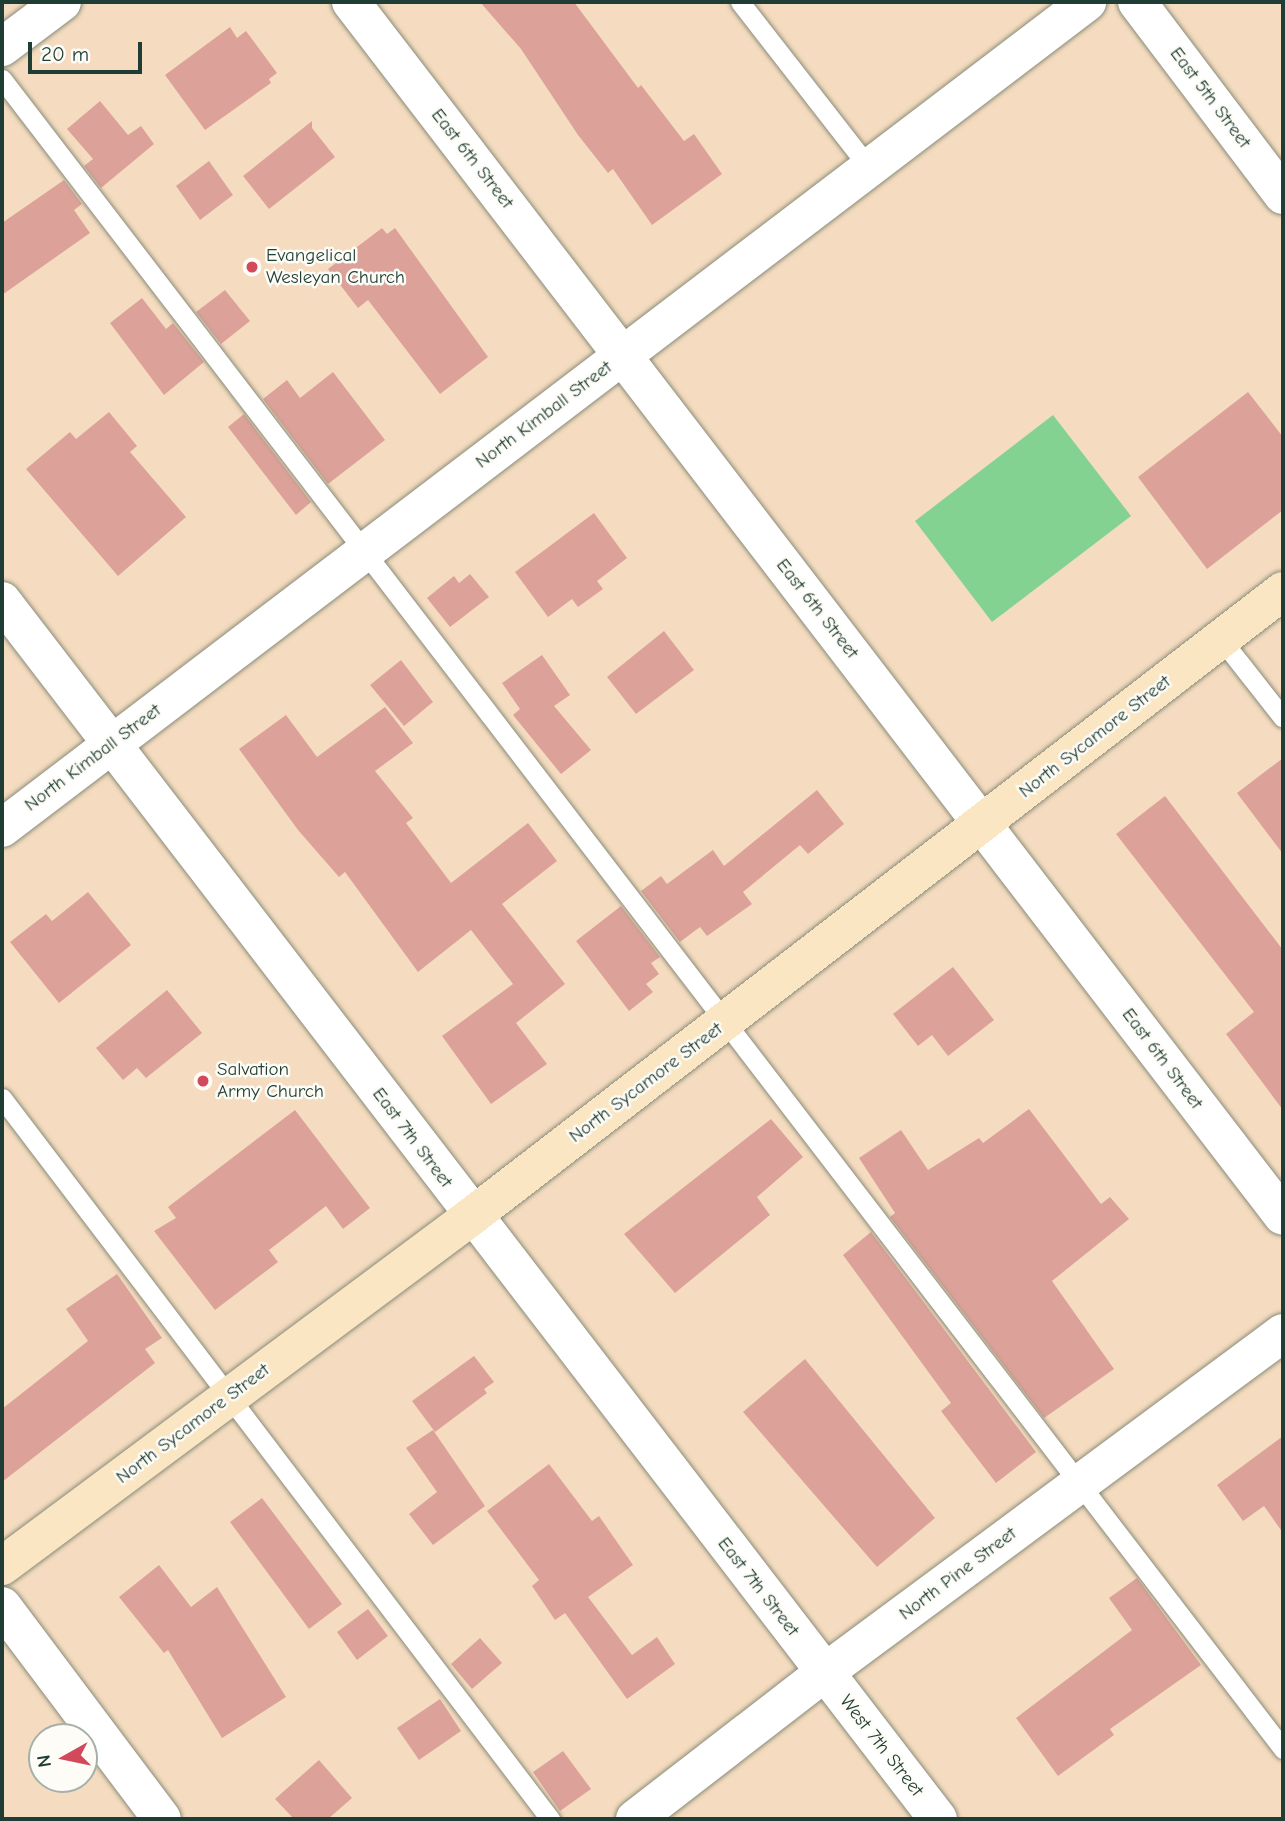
<!DOCTYPE html>
<html>
<head>
<meta charset="utf-8">
<style>
  body { margin:0 }
  #map { position:relative; width:1285px; height:1821px; overflow:hidden; background:#f5dcc0; font-family:"Comic Neue",sans-serif }
  div>[style] { position:absolute }
  [style*='--x'] { left:calc(var(--x)*1px); top:calc(var(--y)*1px); width:calc(var(--w)*1px); rotate:calc(var(--a)*1deg) }
  .green>* { inset:0; background:#83d292 }
  .building>* { inset:0; background:#dca29a }
  .roads { filter:drop-shadow(0 0 2px #8a8c7a) drop-shadow(0 0 2px #8a8c7a) }
  .service>* { height:19px; margin:-9.5px; padding:0 9.5px; transform-origin:9.5px; border-radius:9.5px; background:#fff }
  .minor>* { height:38px; margin:-19px; padding:0 19px; transform-origin:19px; border-radius:19px; background:#fff }
  .secondary>* { height:38px; margin:-19px; padding:0 19px; transform-origin:19px; border-radius:19px; background:#fbe6c3 }
  .dots>* { width:19px; height:19px; translate:-50% -50%; box-sizing:border-box; border:4px solid #fdfcf7; border-radius:50% }
  span { translate:-50% -50%; white-space:nowrap; text-align:center; line-height:1.15; -webkit-text-stroke:5px #fdfcf7; paint-order:stroke }
  .street-label { font-size:19px; color:#1f3d34 }
  .poi-label { font-size:19px; color:#1f3d34 }
  .left { translate:0 -50%; text-align:left }
  .frame { position:absolute; inset:0; border:4px solid #1f3d34; pointer-events:none }
  .north { position:absolute; left:28px; top:1723px; width:70px; height:70px; box-sizing:border-box; background:#fdfcf7; border:2px solid #a4b0a9; border-radius:50%; rotate:261deg; font-size:19px; font-weight:700; line-height:28px; text-align:center; color:#1f3d34 }
  .north::after { content:''; display:block; margin:auto; width:24px; height:32px; background:#d1495b; clip-path:polygon(50% 0,100% 100%,50% 72%,0 100%) }
  .scale { position:absolute; left:28px; top:42px; width:114px; height:32px; box-sizing:border-box; border:4px solid #1f3d34; border-top:0; padding-left:9px; font-size:21px; line-height:24px; white-space:nowrap; color:#1f3d34; -webkit-text-stroke:5px #fdfcf7; paint-order:stroke }
</style>
</head>
<body>
<div id="map">
  <div class="green">
    <i style="clip-path:polygon(1053px 415px,1131px 516px,992px 622px,915px 521px)"></i>
  </div>
  <div class="building">
    <i style="clip-path:polygon(480px 2px,574px 2px,638px 88px,641px 85px,684px 141px,694px 134px,722px 174px,652px 225px,613px 169px,608px 173px,578px 135px,521px 49px)"></i>
    <i style="clip-path:polygon(230px 27px,237px 38px,246px 31px,277px 73px,269px 79px,271px 83px,205px 130px,165px 75px)"></i>
    <i style="clip-path:polygon(100px 101px,128px 135px,141px 126px,154px 144px,101px 188px,84px 166px,93px 159px,67px 129px)"></i>
    <i style="clip-path:polygon(312px 121px,312px 128px,335px 157px,269px 209px,243px 176px)"></i>
    <i style="clip-path:polygon(209px 161px,233px 195px,200px 220px,176px 186px)"></i>
    <i style="clip-path:polygon(64px 180px,82px 204px,74px 210px,90px 233px,2px 295px,2px 223px)"></i>
    <i style="clip-path:polygon(382px 228px,387px 234px,395px 228px,488px 357px,440px 394px,368px 300px,358px 308px,328px 269px)"></i>
    <i style="clip-path:polygon(225px 290px,250px 321px,221px 344px,196px 312px)"></i>
    <i style="clip-path:polygon(142px 298px,166px 329px,173px 323px,204px 362px,164px 395px,110px 323px)"></i>
    <i style="clip-path:polygon(333px 372px,385px 440px,328px 484px,263px 399px,287px 380px,300px 398px)"></i>
    <i style="clip-path:polygon(1248px 392px,1283px 437px,1283px 510px,1207px 569px,1138px 477px)"></i>
    <i style="clip-path:polygon(109px 412px,137px 446px,130px 452px,186px 517px,118px 576px,26px 469px,70px 432px,76px 439px)"></i>
    <i style="clip-path:polygon(244px 414px,311px 502px,296px 515px,228px 427px)"></i>
    <i style="clip-path:polygon(594px 513px,627px 558px,597px 581px,603px 589px,578px 607px,572px 599px,548px 617px,515px 572px)"></i>
    <i style="clip-path:polygon(470px 574px,489px 597px,450px 627px,427px 598px,454px 576px,459px 583px)"></i>
    <i style="clip-path:polygon(664px 631px,694px 670px,636px 714px,607px 677px)"></i>
    <i style="clip-path:polygon(542px 655px,570px 695px,554px 706px,591px 750px,561px 774px,513px 715px,520px 709px,502px 683px)"></i>
    <i style="clip-path:polygon(401px 660px,433px 702px,404px 726px,370px 685px)"></i>
    <i style="clip-path:polygon(385px 707px,413px 743px,375px 771px,413px 818px,406px 823px,451px 883px,528px 823px,557px 861px,502px 904px,565px 984px,516px 1023px,547px 1064px,491px 1104px,442px 1036px,513px 984px,471px 930px,418px 972px,345px 872px,339px 877px,298px 830px,239px 749px,286px 715px,317px 757px)"></i>
    <i style="clip-path:polygon(1283px 758px,1283px 854px,1237px 793px)"></i>
    <i style="clip-path:polygon(817px 790px,844px 824px,808px 854px,800px 845px,743px 892px,752px 904px,707px 936px,700px 927px,680px 942px,641px 891px,661px 876px,667px 884px,713px 850px,724px 866px)"></i>
    <i style="clip-path:polygon(1165px 796px,1283px 950px,1283px 1110px,1226px 1034px,1254px 1012px,1116px 834px)"></i>
    <i style="clip-path:polygon(88px 892px,131px 945px,59px 1003px,10px 942px,46px 914px,52px 921px)"></i>
    <i style="clip-path:polygon(621px 906px,660px 957px,651px 963px,659px 974px,646px 984px,653px 992px,629px 1011px,576px 941px)"></i>
    <i style="clip-path:polygon(953px 967px,994px 1020px,948px 1056px,932px 1035px,918px 1046px,893px 1014px)"></i>
    <i style="clip-path:polygon(167px 990px,202px 1033px,146px 1078px,137px 1068px,123px 1080px,96px 1048px)"></i>
    <i style="clip-path:polygon(1029px 1109px,1101px 1204px,1110px 1197px,1129px 1219px,1052px 1281px,1114px 1369px,1044px 1418px,890px 1217px,895px 1213px,859px 1158px,901px 1130px,928px 1170px,979px 1138px,983px 1143px)"></i>
    <i style="clip-path:polygon(295px 1110px,370px 1208px,343px 1229px,326px 1206px,269px 1250px,278px 1262px,215px 1310px,154px 1231px,176px 1218px,168px 1207px)"></i>
    <i style="clip-path:polygon(771px 1119px,803px 1157px,757px 1197px,770px 1215px,675px 1293px,624px 1234px)"></i>
    <i style="clip-path:polygon(871px 1232px,1036px 1452px,996px 1483px,941px 1411px,951px 1403px,843px 1255px)"></i>
    <i style="clip-path:polygon(117px 1274px,162px 1338px,145px 1349px,155px 1363px,2px 1482px,2px 1409px,88px 1341px,66px 1309px)"></i>
    <i style="clip-path:polygon(474px 1356px,494px 1382px,484px 1389px,487px 1393px,435px 1432px,412px 1401px)"></i>
    <i style="clip-path:polygon(805px 1359px,935px 1518px,877px 1567px,743px 1412px)"></i>
    <i style="clip-path:polygon(433px 1430px,485px 1506px,433px 1545px,409px 1514px,437px 1492px,406px 1448px)"></i>
    <i style="clip-path:polygon(1283px 1436px,1283px 1533px,1264px 1506px,1243px 1521px,1217px 1485px)"></i>
    <i style="clip-path:polygon(549px 1464px,592px 1521px,599px 1516px,633px 1565px,588px 1597px,632px 1655px,657px 1637px,675px 1664px,627px 1699px,565px 1613px,555px 1620px,532px 1586px,539px 1580px,487px 1511px)"></i>
    <i style="clip-path:polygon(262px 1498px,342px 1604px,309px 1629px,230px 1522px)"></i>
    <i style="clip-path:polygon(159px 1565px,191px 1607px,217px 1587px,286px 1697px,222px 1738px,168px 1650px,164px 1653px,119px 1597px)"></i>
    <i style="clip-path:polygon(1137px 1578px,1201px 1665px,1110px 1729px,1114px 1735px,1058px 1776px,1016px 1718px,1132px 1630px,1109px 1598px)"></i>
    <i style="clip-path:polygon(368px 1609px,388px 1636px,357px 1660px,337px 1632px)"></i>
    <i style="clip-path:polygon(480px 1638px,502px 1663px,472px 1689px,451px 1664px)"></i>
    <i style="clip-path:polygon(440px 1699px,461px 1731px,419px 1760px,397px 1728px)"></i>
    <i style="clip-path:polygon(563px 1751px,591px 1789px,560px 1811px,533px 1772px)"></i>
    <i style="clip-path:polygon(319px 1760px,352px 1798px,328px 1819px,294px 1819px,275px 1799px)"></i>
  </div>
  <div class="roads">
    <div class="service">
      <i style="--x:740;--y:2;--w:210;--a:52.1"></i>
      <i style="--x:2;--y:79;--w:2105;--a:52.51"></i>
      <i style="--x:1221;--y:639;--w:100;--a:51.9"></i>
      <i style="--x:2;--y:1098;--w:906;--a:52.76"></i>
    </div>
    <div class="minor">
      <i style="--x:351;--y:2;--w:1530;--a:52.49"></i>
      <i style="--x:1137;--y:2;--w:242;--a:52.9"></i>
      <i style="--x:2;--y:47;--w:75;--a:-36.9"></i>
      <i style="--x:2;--y:601;--w:1536;--a:52.46"></i>
      <i style="--x:2;--y:828;--w:1364;--a:-37.28"></i>
      <i style="--x:2;--y:1606;--w:266;--a:53.1"></i>
      <i style="--x:635;--y:1819;--w:239;--a:-37.7"></i>
      <i style="--x:824;--y:1673;--w:571;--a:-36.53"></i>
    </div>
    <div class="secondary">
      <i style="--x:2;--y:1566;--w:586;--a:-36.67"></i>
      <i style="--x:472;--y:1216;--w:1024;--a:-37.62"></i>
    </div>
  </div>
  <div class="dots">
    <i style="left:252px;top:267px;background:#d1495b"></i>
    <i style="left:203px;top:1081px;background:#d1495b"></i>
  </div>
  <div class="street-label">
    <span style="left:1210px;top:98px;rotate:53deg">East 5th Street</span>
    <span style="left:472px;top:159px;rotate:52deg">East 6th Street</span>
    <span style="left:544px;top:415px;rotate:-37deg">North Kimball Street</span>
    <span style="left:817px;top:609px;rotate:52deg">East 6th Street</span>
    <span style="left:1095px;top:737px;rotate:-38deg">North Sycamore Street</span>
    <span style="left:93px;top:758px;rotate:-37deg">North Kimball Street</span>
    <span style="left:1162px;top:1059px;rotate:53deg">East 6th Street</span>
    <span style="left:646px;top:1083px;rotate:-37deg">North Sycamore Street</span>
    <span style="left:412px;top:1138px;rotate:53deg">East 7th Street</span>
    <span style="left:193px;top:1424px;rotate:-37deg">North Sycamore Street</span>
    <span style="left:958px;top:1574px;rotate:-37deg">North Pine Street</span>
    <span style="left:758px;top:1587px;rotate:52deg">East 7th Street</span>
    <span style="left:881px;top:1746px;rotate:52deg">West 7th Street</span>
  </div>
  <div class="poi-label">
    <span class="left" style="left:266px;top:267px">Evangelical<br>Wesleyan Church</span>
    <span class="left" style="left:217px;top:1081px">Salvation<br>Army Church</span>
  </div>
  <div class="frame"></div>
  <div class="north">N</div>
  <div class="scale">20 m</div>
</div>
</body>
</html>
